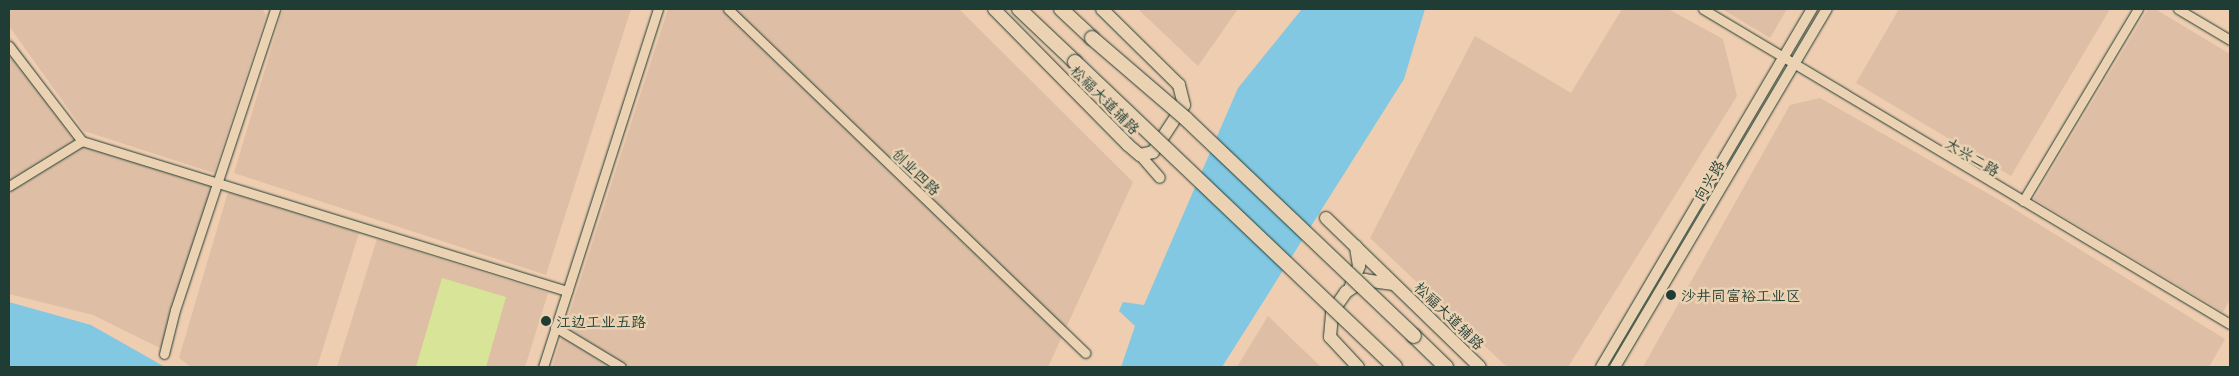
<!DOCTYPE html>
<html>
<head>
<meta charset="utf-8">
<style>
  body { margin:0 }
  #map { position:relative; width:2239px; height:376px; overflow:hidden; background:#eecdb0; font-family:"Playpen Sans","LXGW WenKai TC",sans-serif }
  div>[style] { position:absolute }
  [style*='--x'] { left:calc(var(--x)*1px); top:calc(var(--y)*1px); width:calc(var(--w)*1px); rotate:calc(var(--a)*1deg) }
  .built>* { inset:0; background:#debea4 }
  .green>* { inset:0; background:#d8e598 }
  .water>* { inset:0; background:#82c8e3 }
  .roads { filter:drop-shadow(0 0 1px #1f3d34) drop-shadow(0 0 1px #1f3d34) }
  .minor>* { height:9px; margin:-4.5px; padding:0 4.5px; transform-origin:4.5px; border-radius:4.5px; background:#ebd2b3 }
  .tertiary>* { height:10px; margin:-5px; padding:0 5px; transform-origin:5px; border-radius:5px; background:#ebd2b3 }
  .secondary>* { height:12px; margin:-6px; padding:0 6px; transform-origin:6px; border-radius:6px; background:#ebd2b3 }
  .primary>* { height:14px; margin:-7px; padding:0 7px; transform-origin:7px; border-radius:7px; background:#ebd2b3 }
  .bridges { filter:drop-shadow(0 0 1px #1f3d34) drop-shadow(0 0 1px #1f3d34) }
  .primary-bridge>* { height:14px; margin:-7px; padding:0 7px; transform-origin:7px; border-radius:7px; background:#ebd2b3 }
  .dots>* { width:14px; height:14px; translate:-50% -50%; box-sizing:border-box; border:2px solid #ebd2b3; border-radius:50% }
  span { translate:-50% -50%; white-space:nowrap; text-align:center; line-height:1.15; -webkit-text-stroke:5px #ebd2b3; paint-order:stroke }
  .street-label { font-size:15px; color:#1f3d34 }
  .poi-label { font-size:15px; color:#1f3d34 }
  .left { translate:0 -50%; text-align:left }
  .frame { position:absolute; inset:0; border:10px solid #1f3d34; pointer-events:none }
</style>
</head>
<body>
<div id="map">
  <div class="built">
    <i style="clip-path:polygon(9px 9px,262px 9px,266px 15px,214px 173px,84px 131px,9px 26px)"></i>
    <i style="clip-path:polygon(283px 9px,631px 9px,546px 275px,234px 173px)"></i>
    <i style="clip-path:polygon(668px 9px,959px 9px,1133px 182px,1048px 367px,552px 367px)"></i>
    <i style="clip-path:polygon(1138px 9px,1238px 9px,1198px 66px)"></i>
    <i style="clip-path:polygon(1622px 9px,1668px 9px,1723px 39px,1737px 96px,1568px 367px,1507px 367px,1370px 238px,1475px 36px,1571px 93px)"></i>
    <i style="clip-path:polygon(1722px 9px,1787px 9px,1770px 38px)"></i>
    <i style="clip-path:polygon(1899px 9px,2110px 9px,2011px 176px,1856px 83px)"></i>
    <i style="clip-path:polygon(2148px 9px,2155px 9px,2230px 54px,2230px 300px,2223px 312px,2034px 199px)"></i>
    <i style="clip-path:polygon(9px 35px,92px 149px,213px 186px,162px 349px,93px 315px,9px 294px)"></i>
    <i style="clip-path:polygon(1820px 98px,2001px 201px,2225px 339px,2209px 367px,1643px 367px,1790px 105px)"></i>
    <i style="clip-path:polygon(228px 192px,359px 233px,317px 367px,191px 367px,179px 358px)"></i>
    <i style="clip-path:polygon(377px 239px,548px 293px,525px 367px,337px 367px)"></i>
    <i style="clip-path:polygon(1268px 316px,1321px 367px,1237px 367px)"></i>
  </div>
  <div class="green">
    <i style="clip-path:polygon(442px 278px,506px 297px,486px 367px,416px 367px)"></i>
  </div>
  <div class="water">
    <i style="clip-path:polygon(1302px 9px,1425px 9px,1404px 79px,1222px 367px,1121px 367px,1135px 326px,1119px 311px,1123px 302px,1144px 305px,1238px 88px)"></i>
    <i style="clip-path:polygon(9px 302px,91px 325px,165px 367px,9px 367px)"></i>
  </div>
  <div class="roads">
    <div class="minor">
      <i style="--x:728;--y:9;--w:496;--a:43.9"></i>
      <i style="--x:1703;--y:9;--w:614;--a:30.87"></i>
      <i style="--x:2178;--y:9;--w:61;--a:30.8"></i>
      <i style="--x:9;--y:46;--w:120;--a:52.5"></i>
      <i style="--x:82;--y:141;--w:508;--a:17.19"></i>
      <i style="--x:9;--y:186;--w:86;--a:-31.7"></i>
      <i style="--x:2023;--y:201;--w:224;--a:-59.1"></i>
      <i style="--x:555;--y:327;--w:77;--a:31.2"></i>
      <i style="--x:164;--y:354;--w:45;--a:-76"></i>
      <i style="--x:175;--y:310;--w:317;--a:-71.6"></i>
      <i style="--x:543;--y:367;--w:376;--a:-72.2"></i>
    </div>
    <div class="tertiary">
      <i style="--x:1140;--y:155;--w:30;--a:49"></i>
      <i style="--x:1601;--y:367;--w:416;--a:-59.5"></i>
      <i style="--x:1615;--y:367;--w:416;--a:-59.4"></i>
    </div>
    <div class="secondary">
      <i style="--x:994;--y:9;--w:191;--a:45.4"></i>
      <i style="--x:1128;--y:145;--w:16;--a:40"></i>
      <i style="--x:1140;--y:155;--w:13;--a:-13"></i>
      <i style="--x:1153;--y:152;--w:56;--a:-56.6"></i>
      <i style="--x:1184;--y:105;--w:21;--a:-104"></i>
      <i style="--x:1179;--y:85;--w:108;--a:-135.4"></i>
      <i style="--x:1326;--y:218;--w:214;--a:44.1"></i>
      <i style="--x:1351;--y:286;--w:22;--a:-68"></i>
      <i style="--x:1359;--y:266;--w:20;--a:-99"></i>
      <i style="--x:1358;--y:367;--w:41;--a:-133"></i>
      <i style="--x:1330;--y:337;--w:25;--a:-85"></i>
      <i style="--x:1332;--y:312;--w:24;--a:-55"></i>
      <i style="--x:1346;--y:292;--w:22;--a:-34"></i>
      <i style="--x:1364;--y:280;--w:28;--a:8"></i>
    </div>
    <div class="primary">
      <i style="--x:1019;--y:9;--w:77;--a:43.4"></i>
      <i style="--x:1061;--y:9;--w:42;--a:43.1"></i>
      <i style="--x:1414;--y:336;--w:45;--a:44.1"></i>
    </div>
  </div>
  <div class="bridges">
    <div class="primary-bridge">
      <i style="--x:1092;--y:38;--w:123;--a:40.7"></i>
      <i style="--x:1185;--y:118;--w:316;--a:43.6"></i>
      <i style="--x:1075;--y:62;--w:442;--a:43.6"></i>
    </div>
  </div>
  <div class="dots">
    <i style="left:1671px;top:295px;background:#1f3d34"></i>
    <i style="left:546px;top:321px;background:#1f3d34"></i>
  </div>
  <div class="street-label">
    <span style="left:1106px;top:99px;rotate:45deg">松福大道辅路</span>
    <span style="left:1973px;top:156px;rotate:31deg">大兴二路</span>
    <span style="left:917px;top:171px;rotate:44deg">创业四路</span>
    <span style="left:1708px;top:180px;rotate:-59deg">向兴路</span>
    <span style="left:1450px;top:315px;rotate:44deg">松福大道辅路</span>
  </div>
  <div class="poi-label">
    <span class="left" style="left:1681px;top:295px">沙井同富裕工业区</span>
    <span class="left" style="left:556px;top:321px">江边工业五路</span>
  </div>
  <div class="frame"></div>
</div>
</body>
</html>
